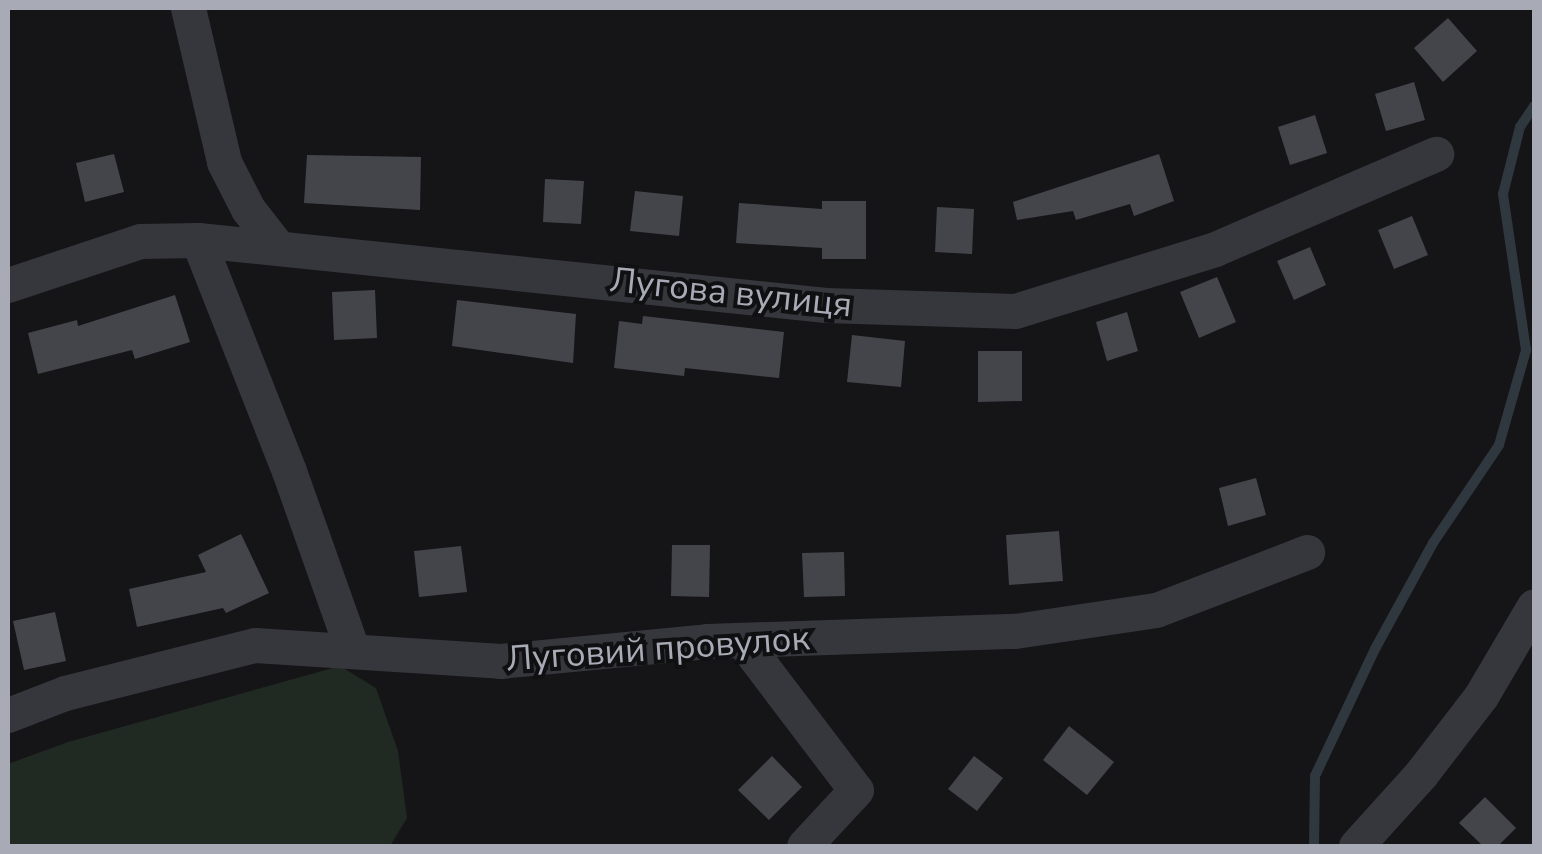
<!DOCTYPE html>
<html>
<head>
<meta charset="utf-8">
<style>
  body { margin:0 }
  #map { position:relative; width:1542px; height:854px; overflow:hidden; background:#151517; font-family:"Nunito Sans",sans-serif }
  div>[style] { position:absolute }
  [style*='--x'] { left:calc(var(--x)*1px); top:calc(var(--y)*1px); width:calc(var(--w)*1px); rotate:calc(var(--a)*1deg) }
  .green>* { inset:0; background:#212923 }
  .stream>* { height:10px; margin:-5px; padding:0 5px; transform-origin:5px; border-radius:5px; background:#2f373f }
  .building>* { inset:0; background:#44454a }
  .minor>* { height:35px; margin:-17.5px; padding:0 17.5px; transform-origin:17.5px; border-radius:17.5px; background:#36373c }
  span { translate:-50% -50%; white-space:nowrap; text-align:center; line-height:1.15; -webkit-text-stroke:8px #101012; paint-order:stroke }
  .street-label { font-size:35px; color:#a8abb6 }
  .frame { position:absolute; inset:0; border:10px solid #a8abb6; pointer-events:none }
</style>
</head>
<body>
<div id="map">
  <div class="green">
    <i style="clip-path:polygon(340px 666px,376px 688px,398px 751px,407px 818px,390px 846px,8px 846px,8px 764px,68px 742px)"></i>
  </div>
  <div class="stream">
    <i style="--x:1314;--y:846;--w:70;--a:-89.2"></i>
    <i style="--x:1315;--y:776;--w:140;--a:-64.7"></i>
    <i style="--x:1375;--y:649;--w:121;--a:-61.3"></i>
    <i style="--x:1433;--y:543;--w:118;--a:-56"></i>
    <i style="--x:1499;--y:445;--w:99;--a:-74.1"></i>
    <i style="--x:1526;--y:350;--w:158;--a:-98.4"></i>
    <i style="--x:1503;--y:194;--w:69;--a:-75.8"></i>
    <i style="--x:1520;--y:127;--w:25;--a:-56"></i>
  </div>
  <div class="building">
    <i style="clip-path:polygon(1448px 18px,1477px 51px,1443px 82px,1414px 48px)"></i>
    <i style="clip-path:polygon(1414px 82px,1425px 120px,1386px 131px,1375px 94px)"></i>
    <i style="clip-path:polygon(1315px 115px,1327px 153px,1290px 165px,1278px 127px)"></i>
    <i style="clip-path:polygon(114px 154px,124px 192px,85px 202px,76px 163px)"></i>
    <i style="clip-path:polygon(1159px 154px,1174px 201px,1134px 216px,1130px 204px,1076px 220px,1073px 211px,1017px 220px,1013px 202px)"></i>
    <i style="clip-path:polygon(307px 155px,421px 157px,420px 210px,304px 203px)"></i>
    <i style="clip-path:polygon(545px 179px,584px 181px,581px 224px,543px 222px)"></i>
    <i style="clip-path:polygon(635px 191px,683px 196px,679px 236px,630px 231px)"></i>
    <i style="clip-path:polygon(822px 201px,866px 201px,866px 259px,822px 259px,822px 248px,736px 243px,739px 203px,822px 209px)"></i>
    <i style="clip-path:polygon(937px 207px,974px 209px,972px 254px,935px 252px)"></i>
    <i style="clip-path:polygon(1412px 216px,1428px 255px,1394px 269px,1378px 230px)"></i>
    <i style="clip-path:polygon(1310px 247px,1326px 285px,1294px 300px,1277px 261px)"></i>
    <i style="clip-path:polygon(1217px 277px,1236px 322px,1199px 338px,1180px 292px)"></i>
    <i style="clip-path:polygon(375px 290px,377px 338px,334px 340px,332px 292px)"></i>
    <i style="clip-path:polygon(175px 295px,190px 342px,135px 359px,132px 350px,38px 374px,28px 333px,77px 320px,78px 326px)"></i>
    <i style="clip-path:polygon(457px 300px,576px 314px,573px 363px,452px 346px)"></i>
    <i style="clip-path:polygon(1127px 312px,1138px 351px,1107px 361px,1096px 322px)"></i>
    <i style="clip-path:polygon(643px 316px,784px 332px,779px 378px,685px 368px,684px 376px,614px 368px,619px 321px,642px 324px)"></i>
    <i style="clip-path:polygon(852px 335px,905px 341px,901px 387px,847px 382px)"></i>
    <i style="clip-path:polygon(978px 351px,1022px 351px,1022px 401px,978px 402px)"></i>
    <i style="clip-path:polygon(1256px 478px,1266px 515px,1228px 526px,1219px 488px)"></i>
    <i style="clip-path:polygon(1059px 531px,1063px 581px,1009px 585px,1006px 535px)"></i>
    <i style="clip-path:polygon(241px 534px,269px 593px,226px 613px,223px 608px,137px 627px,129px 589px,206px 572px,198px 555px)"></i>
    <i style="clip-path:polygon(672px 545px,710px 545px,709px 597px,671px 596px)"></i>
    <i style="clip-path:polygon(461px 546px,467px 592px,419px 597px,414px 551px)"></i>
    <i style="clip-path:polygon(844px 552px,845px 596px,804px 597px,802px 553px)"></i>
    <i style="clip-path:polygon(55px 612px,66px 661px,24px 670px,13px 621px)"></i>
    <i style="clip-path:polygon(1069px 726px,1114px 762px,1087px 795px,1043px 760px)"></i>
    <i style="clip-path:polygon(772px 756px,802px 787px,769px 820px,738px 790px)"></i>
    <i style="clip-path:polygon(974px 756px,1003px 778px,977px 811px,948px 789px)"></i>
    <i style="clip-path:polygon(1485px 797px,1516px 828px,1498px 846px,1483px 846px,1459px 823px)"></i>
  </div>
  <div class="minor">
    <i style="--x:188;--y:8;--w:158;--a:76.8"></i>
    <i style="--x:224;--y:162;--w:53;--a:62.9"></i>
    <i style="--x:248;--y:209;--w:46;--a:52.1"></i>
    <i style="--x:198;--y:240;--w:248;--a:68.5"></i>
    <i style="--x:289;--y:471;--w:189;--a:70.5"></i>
    <i style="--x:8;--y:285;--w:139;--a:-18.4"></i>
    <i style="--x:140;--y:241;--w:58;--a:-1"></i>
    <i style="--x:198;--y:240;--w:631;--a:5.91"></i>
    <i style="--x:826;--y:305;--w:189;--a:1.8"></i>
    <i style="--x:1015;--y:311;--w:209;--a:-17.2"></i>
    <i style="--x:1215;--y:249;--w:241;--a:-23.3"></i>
    <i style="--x:742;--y:640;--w:188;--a:52.8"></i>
    <i style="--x:856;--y:790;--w:76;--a:132.9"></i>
    <i style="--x:8;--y:715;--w:61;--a:-21.1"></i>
    <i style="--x:65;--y:693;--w:196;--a:-14.2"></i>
    <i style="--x:255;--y:645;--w:246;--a:3.7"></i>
    <i style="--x:500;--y:661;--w:208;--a:-5.5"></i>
    <i style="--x:707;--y:641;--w:308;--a:-1.9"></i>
    <i style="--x:1015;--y:631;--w:143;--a:-8.5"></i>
    <i style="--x:1156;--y:610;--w:162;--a:-21"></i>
    <i style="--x:1356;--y:846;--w:97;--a:-47.9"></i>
    <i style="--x:1421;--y:774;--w:98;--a:-52.4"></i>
    <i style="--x:1481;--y:696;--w:104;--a:-59.5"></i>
  </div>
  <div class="street-label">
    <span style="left:731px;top:293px;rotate:6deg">Лугова вулиця</span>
    <span style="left:658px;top:649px;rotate:-4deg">Луговий провулок</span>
  </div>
  <div class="frame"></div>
</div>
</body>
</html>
